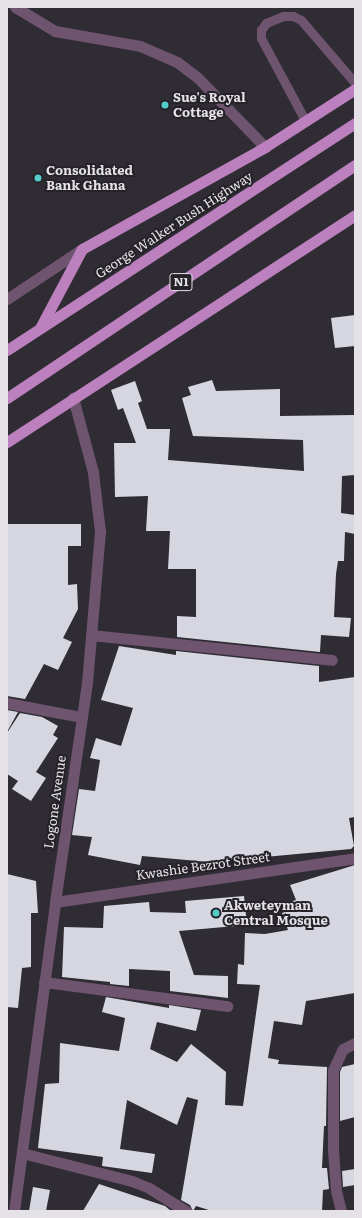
<!DOCTYPE html>
<html>
<head>
<meta charset="utf-8">
<style>
  body { margin:0 }
  #map { position:relative; width:362px; height:1218px; overflow:hidden; background:#2f2c33; font-family:Literata,serif }
  div>[style] { position:absolute }
  [style*='--x'] { left:calc(var(--x)*1px); top:calc(var(--y)*1px); width:calc(var(--w)*1px); rotate:calc(var(--a)*1deg) }
  .building>* { inset:0; background:#d5d6df }
  .service>* { height:9px; margin:-4.5px; padding:0 4.5px; transform-origin:4.5px; border-radius:4.5px; background:#6f5470 }
  .minor>* { height:11px; margin:-5.5px; padding:0 5.5px; transform-origin:5.5px; border-radius:5.5px; background:#6f5470 }
  .tertiary>* { height:11px; margin:-5.5px; padding:0 5.5px; transform-origin:5.5px; border-radius:5.5px; background:#6f5470 }
  .trunk>* { height:11px; margin:-5.5px; padding:0 5.5px; transform-origin:5.5px; border-radius:5.5px; background:#bc80bf }
  .dots>* { width:11px; height:11px; translate:-50% -50%; box-sizing:border-box; border:2px solid #252229; border-radius:50% }
  span { translate:-50% -50%; white-space:nowrap; text-align:center; line-height:1.15; -webkit-text-stroke:4px #252229; paint-order:stroke }
  .shield-label span { padding:1px 3px; background:#252229; border:1px solid; border-radius:3px; -webkit-text-stroke-width:0 }
  .shield-label { font-size:12px; color:#e4e2e7; font-weight:700 }
  .poi-label { font-size:13px; color:#e4e2e7; font-weight:700 }
  .left { translate:0 -50%; text-align:left }
  .street-label { font-size:13px; color:#e4e2e7 }
  .frame { position:absolute; inset:0; border:8px solid #e4e2e7; pointer-events:none }
</style>
</head>
<body>
<div id="map">
  <div class="building">
    <i style="clip-path:polygon(355px 315px,355px 346px,335px 348px,331px 318px)"></i>
    <i style="clip-path:polygon(212px 380px,216px 391px,280px 389px,280px 416px,355px 415px,355px 475px,342px 476px,341px 513px,355px 515px,355px 534px,345px 532px,344px 561px,338px 561px,336px 574px,334px 617px,351px 618px,349px 637px,321px 635px,320px 652px,177px 637px,177px 616px,196px 617px,196px 569px,168px 569px,170px 531px,146px 531px,148px 496px,115px 497px,114px 443px,136px 443px,123px 408px,118px 410px,111px 390px,135px 381px,142px 401px,138px 403px,147px 429px,170px 429px,168px 460px,304px 471px,303px 440px,193px 436px,182px 398px,191px 395px,188px 387px)"></i>
    <i style="clip-path:polygon(7px 524px,81px 524px,81px 546px,68px 546px,68px 585px,77px 584px,78px 609px,63px 638px,72px 642px,58px 670px,44px 664px,25px 699px,7px 696px)"></i>
    <i style="clip-path:polygon(119px 646px,176px 655px,176px 651px,319px 666px,319px 682px,355px 677px,355px 817px,349px 818px,354px 846px,351px 849px,209px 862px,142px 856px,140px 865px,88px 855px,92px 837px,72px 835px,79px 789px,95px 791px,100px 760px,90px 758px,96px 738px,121px 746px,133px 708px,101px 700px)"></i>
    <i style="clip-path:polygon(7px 710px,18px 712px,7px 732px)"></i>
    <i style="clip-path:polygon(20px 713px,42px 717px,58px 726px,53px 735px,58px 738px,36px 772px,46px 778px,31px 801px,12px 789px,18px 781px,7px 774px,7px 733px)"></i>
    <i style="clip-path:polygon(355px 865px,355px 993px,306px 1001px,302px 1025px,274px 1021px,268px 1058px,279px 1060px,278px 1064px,327px 1067px,326px 1126px,324px 1126px,322px 1168px,327px 1168px,329px 1189px,323px 1190px,322px 1211px,212px 1211px,196px 1206px,193px 1211px,190px 1205px,181px 1200px,198px 1100px,187px 1097px,177px 1125px,127px 1100px,120px 1149px,155px 1154px,152px 1173px,102px 1166px,103px 1157px,38px 1148px,45px 1084px,59px 1083px,60px 1043px,119px 1051px,125px 1018px,102px 1012px,106px 997px,169px 1008px,169px 1005px,201px 1010px,196px 1031px,157px 1022px,150px 1049px,177px 1062px,191px 1044px,226px 1072px,225px 1105px,243px 1106px,260px 985px,237px 984px,238px 964px,244px 965px,245px 933px,265px 934px,288px 930px,282px 913px,293px 909px,290px 902px,296px 900px,290px 885px)"></i>
    <i style="clip-path:polygon(7px 874px,36px 881px,38px 913px,31px 913px,31px 967px,22px 968px,18px 1008px,7px 1007px)"></i>
    <i style="clip-path:polygon(244px 896px,247px 925px,179px 931px,194px 975px,228px 976px,228px 998px,170px 991px,170px 971px,129px 969px,129px 986px,110px 984px,110px 982px,62px 977px,64px 927px,103px 928px,104px 906px,149px 902px,150px 912px,186px 913px,185px 901px)"></i>
    <i style="clip-path:polygon(355px 1064px,355px 1117px,340px 1121px,340px 1072px,342px 1067px)"></i>
    <i style="clip-path:polygon(355px 1169px,355px 1185px,343px 1187px,342px 1171px)"></i>
    <i style="clip-path:polygon(99px 1184px,165px 1206px,171px 1211px,83px 1211px)"></i>
    <i style="clip-path:polygon(33px 1187px,50px 1190px,46px 1211px,29px 1211px)"></i>
  </div>
  <div class="service">
    <i style="--x:306;--y:122;--w:95;--a:-118.2"></i>
    <i style="--x:261;--y:38;--w:8;--a:-90"></i>
    <i style="--x:261;--y:30;--w:9;--a:-54"></i>
    <i style="--x:266;--y:23;--w:18;--a:-22"></i>
    <i style="--x:283;--y:16;--w:10;--a:0"></i>
    <i style="--x:293;--y:16;--w:9;--a:27"></i>
    <i style="--x:301;--y:20;--w:83;--a:49.4"></i>
  </div>
  <div class="minor">
    <i style="--x:15;--y:7;--w:47;--a:31"></i>
    <i style="--x:55;--y:31;--w:86;--a:10"></i>
    <i style="--x:140;--y:46;--w:40;--a:23.4"></i>
    <i style="--x:177;--y:62;--w:26;--a:37"></i>
    <i style="--x:198;--y:78;--w:96;--a:45.8"></i>
    <i style="--x:7;--y:299;--w:90;--a:-33.7"></i>
    <i style="--x:91;--y:635;--w:242;--a:5.9"></i>
    <i style="--x:7;--y:703;--w:75;--a:10.7"></i>
    <i style="--x:44;--y:982;--w:185;--a:7.5"></i>
    <i style="--x:22;--y:1153;--w:114;--a:14.3"></i>
    <i style="--x:132;--y:1181;--w:18;--a:22"></i>
    <i style="--x:149;--y:1188;--w:44;--a:31.9"></i>
    <i style="--x:14;--y:1211;--w:312;--a:-82.4"></i>
    <i style="--x:55;--y:902;--w:221;--a:-81.7"></i>
    <i style="--x:87;--y:683;--w:152;--a:-85.1"></i>
    <i style="--x:100;--y:532;--w:60;--a:-96.7"></i>
    <i style="--x:93;--y:472;--w:77;--a:-105.1"></i>
    <i style="--x:341;--y:1211;--w:21;--a:-104"></i>
    <i style="--x:336;--y:1191;--w:41;--a:-94.2"></i>
    <i style="--x:333;--y:1150;--w:80;--a:-90"></i>
    <i style="--x:333;--y:1070;--w:23;--a:-65"></i>
    <i style="--x:343;--y:1049;--w:13;--a:-27"></i>
  </div>
  <div class="tertiary">
    <i style="--x:55;--y:902;--w:303;--a:-8.3"></i>
  </div>
  <div class="trunk">
    <i style="--x:40;--y:328;--w:89;--a:-62"></i>
    <i style="--x:82;--y:249;--w:210;--a:-29.1"></i>
    <i style="--x:265;--y:147;--w:107;--a:-32.8"></i>
    <i style="--x:7;--y:350;--w:415;--a:-33.1"></i>
    <i style="--x:7;--y:398;--w:419;--a:-33.8"></i>
    <i style="--x:7;--y:442;--w:415;--a:-33.1"></i>
  </div>
  <div class="dots">
    <i style="left:165px;top:105px;background:#54cdc8"></i>
    <i style="left:38px;top:178px;background:#54cdc8"></i>
    <i style="left:216px;top:913px;background:#54cdc8"></i>
  </div>
  <div class="shield-label">
    <span style="left:181px;top:282px">N1</span>
  </div>
  <div class="poi-label">
    <span class="left" style="left:173px;top:105px">Sue's Royal<br>Cottage</span>
    <span class="left" style="left:46px;top:178px">Consolidated<br>Bank Ghana</span>
    <span class="left" style="left:224px;top:913px">Akweteyman<br>Central Mosque</span>
  </div>
  <div class="street-label">
    <span style="left:174px;top:225px;rotate:-33deg">George Walker Bush Highway</span>
    <span style="left:55px;top:802px;rotate:-82deg">Logone Avenue</span>
    <span style="left:203px;top:866px;rotate:-8deg">Kwashie Bezrot Street</span>
  </div>
  <div class="frame"></div>
</div>
</body>
</html>
